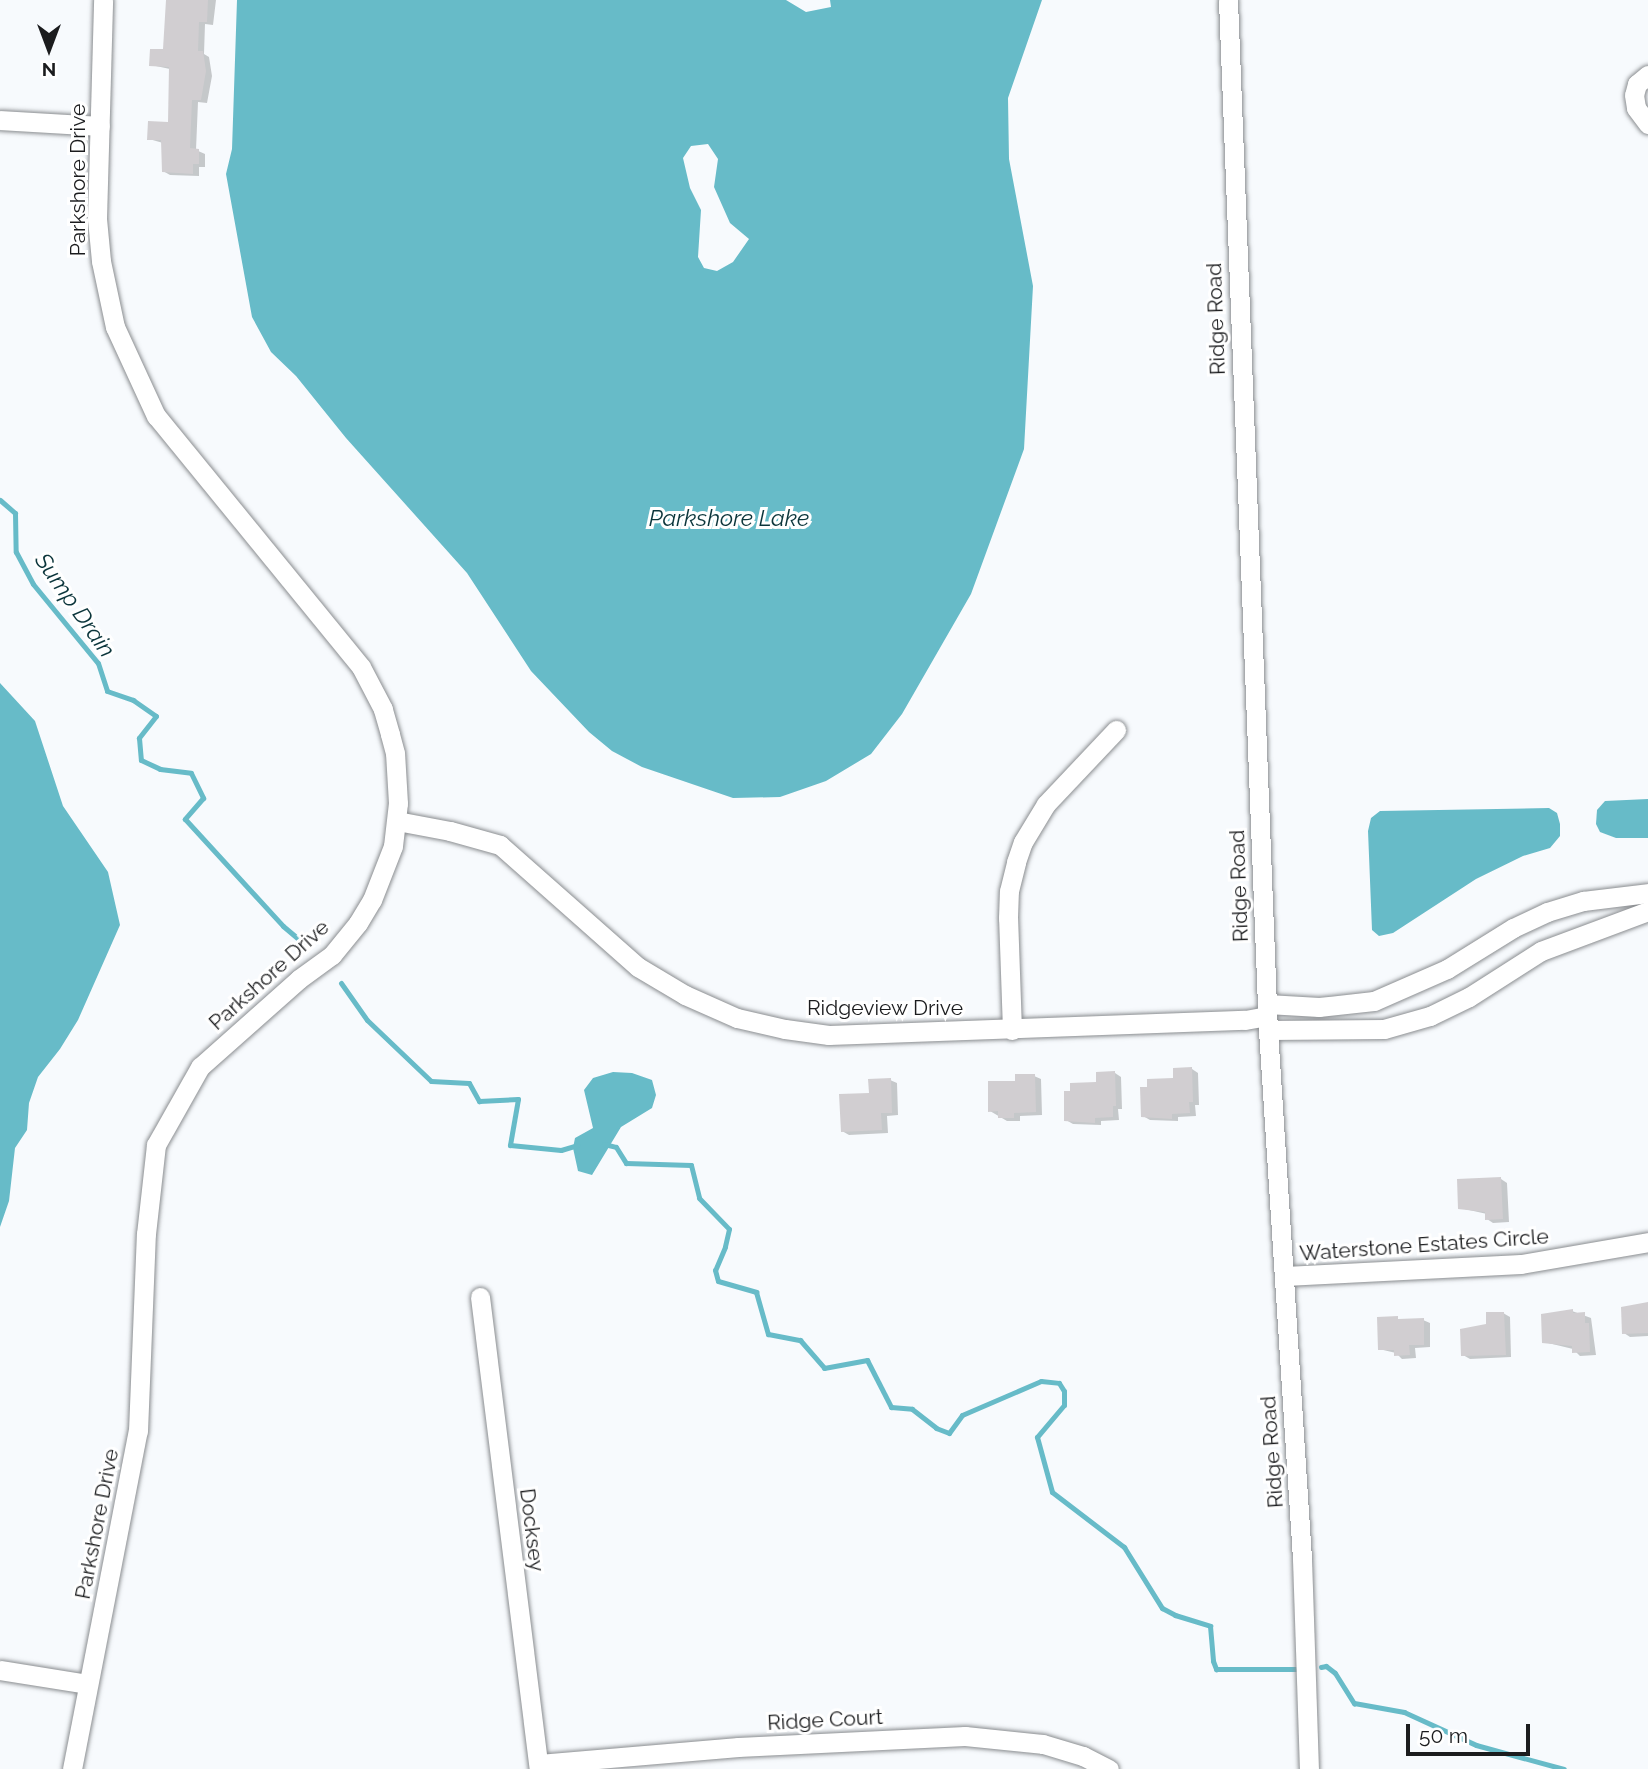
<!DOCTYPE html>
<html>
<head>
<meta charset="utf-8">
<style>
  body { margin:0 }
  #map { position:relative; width:1648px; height:1769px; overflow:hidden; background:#f7fafd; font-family:Raleway,sans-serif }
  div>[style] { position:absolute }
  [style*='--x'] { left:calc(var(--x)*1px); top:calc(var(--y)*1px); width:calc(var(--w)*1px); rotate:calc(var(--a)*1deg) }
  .water>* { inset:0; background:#67bbc8 }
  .shadow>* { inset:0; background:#0003 }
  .stream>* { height:5px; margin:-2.5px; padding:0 2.5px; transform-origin:2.5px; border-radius:2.5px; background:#67bbc8 }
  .building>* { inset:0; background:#d1ced1 }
  .roads { filter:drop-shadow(0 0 2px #8a8d90) drop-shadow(0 0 2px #8a8d90) }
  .minor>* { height:19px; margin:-9.5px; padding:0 9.5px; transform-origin:9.5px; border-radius:9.5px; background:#fff }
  span { translate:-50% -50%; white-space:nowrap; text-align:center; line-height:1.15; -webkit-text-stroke:6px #fff; paint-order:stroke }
  .street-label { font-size:21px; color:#1b1c1e }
  .water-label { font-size:23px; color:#0b353b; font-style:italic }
  .north { position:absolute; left:14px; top:14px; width:70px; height:70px; -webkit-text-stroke:5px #fff; paint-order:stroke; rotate:180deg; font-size:19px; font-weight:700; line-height:28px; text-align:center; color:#1b1c1e }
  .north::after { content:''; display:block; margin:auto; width:24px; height:32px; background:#1b1c1e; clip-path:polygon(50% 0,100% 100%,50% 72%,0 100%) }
  .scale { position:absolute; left:1406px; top:1724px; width:124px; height:32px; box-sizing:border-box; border:4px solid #1b1c1e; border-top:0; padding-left:9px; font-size:21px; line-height:24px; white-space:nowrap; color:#1b1c1e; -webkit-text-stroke:5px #fff; paint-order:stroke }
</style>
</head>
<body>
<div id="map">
  <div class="water">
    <i style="clip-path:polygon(evenodd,237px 0,786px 0,806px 12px,831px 7px,830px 0,1042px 0,1008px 98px,1009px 159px,1033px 286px,1024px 449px,971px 594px,902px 714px,871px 754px,826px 781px,780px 797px,733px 798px,642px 767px,612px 751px,589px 732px,531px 671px,467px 573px,346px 438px,296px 376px,271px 352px,252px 317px,226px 174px,232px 149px,237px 0,708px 144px,718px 159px,714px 187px,730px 223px,749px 239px,733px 262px,717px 271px,704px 268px,698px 257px,701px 210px,690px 188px,683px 158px,691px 146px,708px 144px)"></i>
    <i style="clip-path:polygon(0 683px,35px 721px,63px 806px,108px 872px,120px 925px,78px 1020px,60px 1049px,38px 1077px,29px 1103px,27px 1130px,15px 1148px,9px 1201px,0 1227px)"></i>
    <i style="clip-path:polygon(1648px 799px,1648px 838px,1616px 838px,1600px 832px,1596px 824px,1597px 810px,1605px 801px)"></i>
    <i style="clip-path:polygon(1549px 808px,1557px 813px,1560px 824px,1560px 836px,1550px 848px,1523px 856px,1476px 879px,1393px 933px,1379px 936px,1372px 930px,1368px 831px,1371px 818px,1380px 811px)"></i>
    <i style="clip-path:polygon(613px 1072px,632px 1073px,652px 1080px,656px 1095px,652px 1108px,621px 1127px,592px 1175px,578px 1171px,573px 1148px,575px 1138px,593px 1128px,584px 1090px,593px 1078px)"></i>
  </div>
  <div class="shadow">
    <i style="clip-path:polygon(167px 0,216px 0,213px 25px,205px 24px,204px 54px,209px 57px,212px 76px,207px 103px,198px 102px,196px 150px,205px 154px,205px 167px,199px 167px,199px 176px,170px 175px,163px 171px,163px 143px,149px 139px,169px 124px,170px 69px,151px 65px,165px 51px)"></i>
    <i style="clip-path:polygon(1192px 1069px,1198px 1073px,1199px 1105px,1195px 1105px,1196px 1116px,1178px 1117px,1178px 1121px,1150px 1120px,1143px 1116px,1175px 1080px)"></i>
    <i style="clip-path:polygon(1115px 1073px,1121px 1077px,1122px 1109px,1118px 1109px,1119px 1120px,1101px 1121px,1101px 1125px,1073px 1124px,1066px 1120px,1098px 1084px)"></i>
    <i style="clip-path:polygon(1034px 1076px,1041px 1079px,1042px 1115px,1020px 1116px,1020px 1121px,1007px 1121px,990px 1111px,1017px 1083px)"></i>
    <i style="clip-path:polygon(890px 1080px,897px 1083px,898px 1115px,887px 1116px,888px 1133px,849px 1135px,842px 1131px,871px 1095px)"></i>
    <i style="clip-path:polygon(1501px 1179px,1507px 1183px,1509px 1222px,1493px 1223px,1487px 1219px,1487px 1214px,1460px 1208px)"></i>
    <i style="clip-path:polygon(1648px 1304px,1648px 1336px,1630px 1337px,1624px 1333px)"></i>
    <i style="clip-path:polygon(1572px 1311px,1591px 1318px,1596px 1355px,1580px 1356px,1573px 1349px,1544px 1342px)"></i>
    <i style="clip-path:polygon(1503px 1313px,1510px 1317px,1511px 1357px,1470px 1359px,1463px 1355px,1488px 1325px)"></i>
    <i style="clip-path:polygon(1423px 1320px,1430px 1323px,1430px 1347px,1415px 1348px,1416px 1358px,1402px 1359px,1396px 1353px,1379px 1349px)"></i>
  </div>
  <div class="stream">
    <i style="--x:0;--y:500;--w:20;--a:41"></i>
    <i style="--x:15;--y:513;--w:39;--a:89"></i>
    <i style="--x:16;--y:552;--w:36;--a:62"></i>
    <i style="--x:33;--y:584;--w:102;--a:50.6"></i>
    <i style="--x:98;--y:663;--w:29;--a:72"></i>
    <i style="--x:107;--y:691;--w:28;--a:19"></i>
    <i style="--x:133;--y:700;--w:28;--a:35"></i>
    <i style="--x:156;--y:716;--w:28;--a:128"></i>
    <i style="--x:139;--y:738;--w:22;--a:85"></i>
    <i style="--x:141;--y:760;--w:21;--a:25"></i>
    <i style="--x:160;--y:769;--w:31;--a:7"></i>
    <i style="--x:191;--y:773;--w:28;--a:64"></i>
    <i style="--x:203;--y:798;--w:28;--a:131"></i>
    <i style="--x:185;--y:819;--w:145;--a:47.5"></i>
    <i style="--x:283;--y:926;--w:26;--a:40"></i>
    <i style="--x:341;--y:983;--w:45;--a:54.9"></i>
    <i style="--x:367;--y:1020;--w:88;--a:43.6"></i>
    <i style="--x:431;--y:1081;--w:38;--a:3"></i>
    <i style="--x:469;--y:1083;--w:21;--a:61"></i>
    <i style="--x:479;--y:1101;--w:39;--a:-3"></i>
    <i style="--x:518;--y:1099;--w:47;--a:99.9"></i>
    <i style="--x:510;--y:1145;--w:51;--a:5.6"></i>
    <i style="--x:561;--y:1150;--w:17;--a:-17"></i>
    <i style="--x:604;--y:1144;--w:12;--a:14"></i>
    <i style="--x:616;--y:1147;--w:19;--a:58"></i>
    <i style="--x:626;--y:1163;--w:65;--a:1.8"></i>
    <i style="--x:691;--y:1165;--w:34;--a:76"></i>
    <i style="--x:699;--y:1198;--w:43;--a:45.9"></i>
    <i style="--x:729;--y:1229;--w:18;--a:103"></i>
    <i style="--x:725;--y:1247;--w:25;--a:113"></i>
    <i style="--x:715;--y:1270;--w:11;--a:75"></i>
    <i style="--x:718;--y:1281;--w:40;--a:16"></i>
    <i style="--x:756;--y:1292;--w:44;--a:74.1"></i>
    <i style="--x:768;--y:1334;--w:33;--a:11"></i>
    <i style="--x:800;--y:1340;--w:37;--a:49"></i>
    <i style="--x:824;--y:1368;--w:44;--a:-10.5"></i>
    <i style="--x:867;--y:1360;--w:53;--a:62.9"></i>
    <i style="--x:891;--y:1407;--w:21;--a:5"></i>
    <i style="--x:912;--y:1409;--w:31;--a:38"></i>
    <i style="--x:936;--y:1428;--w:14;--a:21"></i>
    <i style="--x:949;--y:1433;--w:22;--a:-54"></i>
    <i style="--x:962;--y:1415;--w:86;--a:-23.3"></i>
    <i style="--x:1041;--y:1381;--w:18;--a:6"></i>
    <i style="--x:1059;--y:1383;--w:9;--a:58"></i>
    <i style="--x:1064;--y:1391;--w:14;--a:90"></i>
    <i style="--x:1064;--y:1405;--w:42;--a:130.2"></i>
    <i style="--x:1037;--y:1437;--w:57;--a:74.7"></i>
    <i style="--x:1052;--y:1492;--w:91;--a:37.4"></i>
    <i style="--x:1124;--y:1547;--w:72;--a:58.1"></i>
    <i style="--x:1162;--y:1608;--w:15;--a:28"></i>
    <i style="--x:1175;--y:1615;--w:37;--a:17"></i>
    <i style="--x:1210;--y:1626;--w:35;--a:85"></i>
    <i style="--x:1213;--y:1661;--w:9;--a:69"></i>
    <i style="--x:1216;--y:1669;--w:80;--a:0"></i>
    <i style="--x:1321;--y:1667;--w:5;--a:-11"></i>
    <i style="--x:1326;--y:1666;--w:11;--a:38"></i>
    <i style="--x:1335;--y:1673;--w:36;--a:58"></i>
    <i style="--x:1354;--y:1703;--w:51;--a:10.2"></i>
    <i style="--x:1404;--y:1712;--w:79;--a:24.6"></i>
    <i style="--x:1476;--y:1745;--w:91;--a:15.3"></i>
  </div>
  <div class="building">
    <i style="clip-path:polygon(166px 0,208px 0,207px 22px,199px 22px,198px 51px,203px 51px,206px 71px,201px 100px,192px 100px,190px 148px,199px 149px,199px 164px,193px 164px,193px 174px,162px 172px,161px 140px,147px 140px,148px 121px,168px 122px,169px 67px,149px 66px,150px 49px,163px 49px)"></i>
    <i style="clip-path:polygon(1192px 1067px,1193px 1102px,1189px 1102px,1190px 1113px,1172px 1114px,1172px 1119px,1141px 1117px,1140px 1087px,1147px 1087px,1147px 1079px,1173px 1078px,1173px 1068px)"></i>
    <i style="clip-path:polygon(1115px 1071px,1116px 1106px,1113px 1106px,1113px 1117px,1095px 1118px,1095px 1123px,1064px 1121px,1064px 1091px,1070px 1091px,1070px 1083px,1096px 1082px,1096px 1072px)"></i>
    <i style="clip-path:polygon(1015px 1074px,1035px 1074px,1036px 1112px,1014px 1113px,1014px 1118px,998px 1118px,998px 1111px,988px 1112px,988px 1081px,1015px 1081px)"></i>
    <i style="clip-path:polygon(891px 1078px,892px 1113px,881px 1113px,882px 1130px,841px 1132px,839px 1094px,869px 1093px,868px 1079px)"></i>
    <i style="clip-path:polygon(1501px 1177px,1503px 1219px,1485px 1220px,1485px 1212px,1458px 1209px,1457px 1179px)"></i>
    <i style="clip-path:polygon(1648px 1302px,1648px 1333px,1622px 1334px,1621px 1307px)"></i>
    <i style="clip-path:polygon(1573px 1309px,1573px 1313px,1585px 1312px,1585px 1323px,1589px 1323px,1590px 1352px,1572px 1353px,1572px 1346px,1542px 1343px,1541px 1314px)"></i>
    <i style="clip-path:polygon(1486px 1312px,1504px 1312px,1506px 1355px,1461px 1356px,1460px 1329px,1486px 1324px)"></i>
    <i style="clip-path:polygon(1398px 1316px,1398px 1319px,1424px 1318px,1424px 1345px,1409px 1345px,1410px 1355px,1394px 1356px,1394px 1350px,1378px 1350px,1377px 1317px)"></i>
  </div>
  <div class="roads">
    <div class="minor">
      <i style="--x:1228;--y:0;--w:1031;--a:87.78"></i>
      <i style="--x:1268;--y:1030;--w:530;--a:86.32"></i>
      <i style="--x:1302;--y:1559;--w:210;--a:88.1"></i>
      <i style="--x:1648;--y:75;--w:14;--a:141"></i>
      <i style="--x:1637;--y:84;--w:11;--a:105"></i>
      <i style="--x:1634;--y:95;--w:13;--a:81"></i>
      <i style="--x:1636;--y:108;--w:20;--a:53"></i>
      <i style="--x:0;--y:120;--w:100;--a:3.4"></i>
      <i style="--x:397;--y:821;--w:54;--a:10.7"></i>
      <i style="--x:450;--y:831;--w:52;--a:15.6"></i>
      <i style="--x:500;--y:845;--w:184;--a:41.5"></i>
      <i style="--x:638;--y:967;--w:55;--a:30.8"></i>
      <i style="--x:685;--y:995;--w:57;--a:23.9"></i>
      <i style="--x:737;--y:1018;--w:49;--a:12.9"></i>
      <i style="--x:785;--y:1029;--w:44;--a:7.8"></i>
      <i style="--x:829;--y:1035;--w:416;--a:-2.1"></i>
      <i style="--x:1245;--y:1020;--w:22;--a:-10"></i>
      <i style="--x:1267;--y:1004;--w:52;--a:3.3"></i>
      <i style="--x:1319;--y:1007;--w:55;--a:-6.2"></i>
      <i style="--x:1374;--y:1001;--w:80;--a:-23.7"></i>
      <i style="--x:1447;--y:969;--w:78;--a:-31.8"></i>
      <i style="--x:1513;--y:928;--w:38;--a:-25"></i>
      <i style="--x:1547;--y:912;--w:38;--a:-17"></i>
      <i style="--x:1583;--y:901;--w:65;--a:-7"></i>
      <i style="--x:1012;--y:1030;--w:112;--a:-92"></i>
      <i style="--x:1008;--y:918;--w:27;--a:-88"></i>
      <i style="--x:1009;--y:891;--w:30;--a:-76"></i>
      <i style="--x:1016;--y:862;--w:21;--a:-71"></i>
      <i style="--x:1023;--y:842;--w:44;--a:-58.8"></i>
      <i style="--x:1046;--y:804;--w:102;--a:-46.6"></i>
      <i style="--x:1268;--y:1030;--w:116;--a:-0.5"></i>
      <i style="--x:1384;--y:1029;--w:48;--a:-15.8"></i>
      <i style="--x:1430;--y:1016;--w:43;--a:-26"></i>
      <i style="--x:1469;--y:997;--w:85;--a:-32.6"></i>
      <i style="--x:1541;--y:951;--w:114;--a:-20.5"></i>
      <i style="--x:1285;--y:1276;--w:236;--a:-2.9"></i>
      <i style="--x:1521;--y:1264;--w:129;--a:-9.8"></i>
      <i style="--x:480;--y:1297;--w:476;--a:82.9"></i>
      <i style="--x:0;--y:1670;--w:88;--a:9.1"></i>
      <i style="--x:539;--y:1764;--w:200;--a:-4.9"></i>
      <i style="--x:738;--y:1747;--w:227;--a:-2.8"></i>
      <i style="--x:965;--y:1736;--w:78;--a:5.9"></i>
      <i style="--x:1043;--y:1744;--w:42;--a:16.7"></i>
      <i style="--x:1083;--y:1756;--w:29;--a:27"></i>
      <i style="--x:72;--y:1769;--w:344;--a:-79"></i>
      <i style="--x:138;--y:1431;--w:197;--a:-87.7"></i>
      <i style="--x:146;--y:1234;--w:90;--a:-83.6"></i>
      <i style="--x:156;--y:1145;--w:90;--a:-60.6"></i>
      <i style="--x:200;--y:1067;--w:132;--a:-41.6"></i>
      <i style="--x:299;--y:979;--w:41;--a:-36"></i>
      <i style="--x:332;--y:955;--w:41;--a:-50.9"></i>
      <i style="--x:358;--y:923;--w:27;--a:-59"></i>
      <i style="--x:372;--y:900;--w:58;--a:-68.7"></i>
      <i style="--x:393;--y:846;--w:43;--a:-83.4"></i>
      <i style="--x:398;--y:803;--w:50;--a:-93.4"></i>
      <i style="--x:395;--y:753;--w:20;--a:-105"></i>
      <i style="--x:390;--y:734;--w:26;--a:-106"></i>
      <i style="--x:383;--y:709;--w:47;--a:-117.6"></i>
      <i style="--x:361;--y:667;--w:324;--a:-129.2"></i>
      <i style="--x:156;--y:416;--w:98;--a:-114.7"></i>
      <i style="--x:115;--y:327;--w:67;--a:-102"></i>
      <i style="--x:101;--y:261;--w:42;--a:-95.4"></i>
      <i style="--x:97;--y:219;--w:219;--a:-88.4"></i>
    </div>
  </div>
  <div class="street-label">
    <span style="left:78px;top:180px;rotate:-90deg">Parkshore Drive</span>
    <span style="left:1216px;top:319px;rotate:-92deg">Ridge Road</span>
    <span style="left:1239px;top:886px;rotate:-92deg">Ridge Road</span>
    <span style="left:269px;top:975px;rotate:-42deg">Parkshore Drive</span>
    <span style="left:885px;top:1008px">Ridgeview Drive</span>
    <span style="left:1424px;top:1245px;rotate:-4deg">Waterstone Estates Circle</span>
    <span style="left:1272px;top:1452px;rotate:-94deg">Ridge Road</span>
    <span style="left:97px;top:1524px;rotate:-79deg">Parkshore Drive</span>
    <span style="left:532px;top:1530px;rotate:83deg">Docksey</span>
    <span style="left:825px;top:1720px;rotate:-3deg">Ridge Court</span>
  </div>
  <div class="water-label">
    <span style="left:729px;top:518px">Parkshore Lake</span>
    <span style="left:75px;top:605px;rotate:55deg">Sump Drain</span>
  </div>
  <div class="north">N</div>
  <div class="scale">50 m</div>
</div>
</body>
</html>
